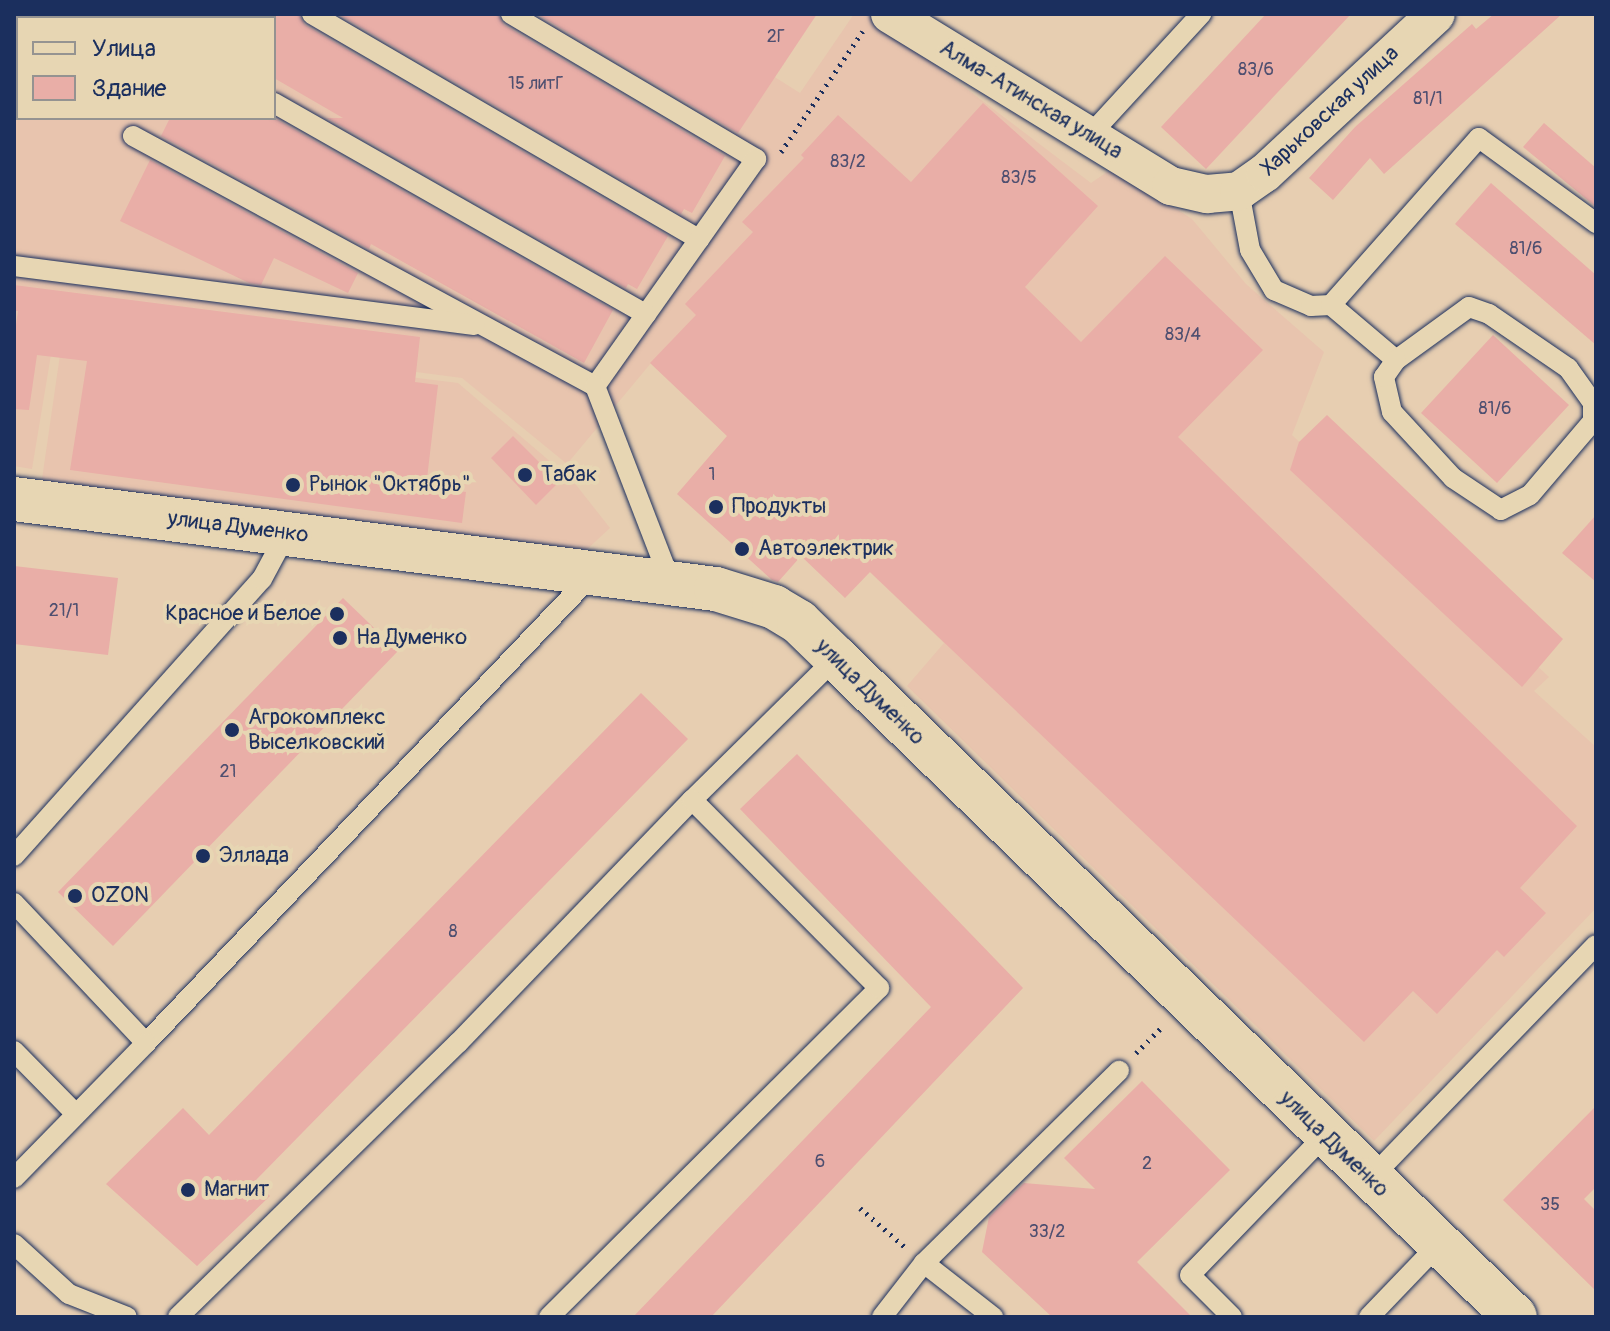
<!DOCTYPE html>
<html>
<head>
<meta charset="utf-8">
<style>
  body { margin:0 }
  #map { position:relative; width:1610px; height:1331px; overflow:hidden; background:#e7ceb1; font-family:Pangolin,sans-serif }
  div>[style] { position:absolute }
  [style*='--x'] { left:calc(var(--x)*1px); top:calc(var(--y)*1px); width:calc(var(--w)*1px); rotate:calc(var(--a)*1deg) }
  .built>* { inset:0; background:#e8c4ae }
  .building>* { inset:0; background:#e9aea7 }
  .path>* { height:5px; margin-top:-2.5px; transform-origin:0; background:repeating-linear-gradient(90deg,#1b2f5e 0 2px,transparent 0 8px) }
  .roads { filter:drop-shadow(0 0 2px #1b2f5e) drop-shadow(0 0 2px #1b2f5e) }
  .service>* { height:20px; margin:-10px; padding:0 10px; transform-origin:10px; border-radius:10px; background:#e7d6b3 }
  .minor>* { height:38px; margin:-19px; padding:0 19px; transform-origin:19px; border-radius:19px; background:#e7d6b3 }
  .tertiary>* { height:44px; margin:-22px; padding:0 22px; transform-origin:22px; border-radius:22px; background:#e7d6b3 }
  .dots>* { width:22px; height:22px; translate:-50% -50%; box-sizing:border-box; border:4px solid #e7d6b3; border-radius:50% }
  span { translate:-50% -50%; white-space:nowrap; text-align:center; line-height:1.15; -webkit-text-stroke:8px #e7d6b3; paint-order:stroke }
  .number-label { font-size:18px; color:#4e4f70 }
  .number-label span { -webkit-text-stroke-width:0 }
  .street-label { font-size:22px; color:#1b2f5e }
  .poi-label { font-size:22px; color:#1b2f5e }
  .left { translate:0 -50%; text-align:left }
  .right { translate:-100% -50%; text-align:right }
  .frame { position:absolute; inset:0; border:16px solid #1b2f5e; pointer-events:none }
  .legend { position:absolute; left:16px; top:16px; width:260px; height:104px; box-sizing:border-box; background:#e7d6b3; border:2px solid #959391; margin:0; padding:10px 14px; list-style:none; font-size:24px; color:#1b2f5e }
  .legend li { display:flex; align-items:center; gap:16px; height:40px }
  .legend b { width:40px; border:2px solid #959391 }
</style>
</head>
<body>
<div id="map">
  <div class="built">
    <i style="clip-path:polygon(evenodd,14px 14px,675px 14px,800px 93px,854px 14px,868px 14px,1091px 183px,1113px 168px,1192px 219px,1246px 284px,1324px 352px,1292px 435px,1549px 677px,1534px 691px,1596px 747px,1596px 908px,1374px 1141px,907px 686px,944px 643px,651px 363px,567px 464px,462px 378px,56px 325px,32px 469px,14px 466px,14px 14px,18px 18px,274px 18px,274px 118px,18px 118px,18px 18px)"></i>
    <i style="clip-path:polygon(63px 334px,458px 383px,573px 481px,610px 528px,582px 554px,41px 486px)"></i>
  </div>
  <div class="building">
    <i style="clip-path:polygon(274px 14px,299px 14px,305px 25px,668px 236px,637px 289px,628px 284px,626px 288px,327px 118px,343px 118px,274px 78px)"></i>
    <i style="clip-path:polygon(338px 14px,498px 14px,504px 25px,725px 156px,692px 213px,684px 209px,681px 214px)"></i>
    <i style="clip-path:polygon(537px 14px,817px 14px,738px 133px)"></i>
    <i style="clip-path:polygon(1266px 14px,1351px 14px,1206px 169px,1161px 127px)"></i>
    <i style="clip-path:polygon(1494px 14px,1562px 14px,1384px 174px,1370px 158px,1333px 200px,1309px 178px,1355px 127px,1472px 24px,1476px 29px)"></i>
    <i style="clip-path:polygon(983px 103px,1098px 206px,1025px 287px,1081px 342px,1165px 256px,1263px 350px,1178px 437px,1577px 826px,1520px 888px,1546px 913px,1504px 957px,1497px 950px,1437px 1014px,1413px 991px,1364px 1042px,870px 572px,845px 598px,801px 556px,778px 582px,772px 580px,677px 494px,727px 436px,650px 363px,696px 315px,685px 304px,753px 232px,742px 222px,804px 158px,801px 155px,838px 115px,911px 182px)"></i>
    <i style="clip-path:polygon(170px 118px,274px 118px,613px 310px,584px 363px,371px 244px,369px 249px,161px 136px)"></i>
    <i style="clip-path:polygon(1544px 123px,1596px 168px,1596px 207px,1523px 147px)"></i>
    <i style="clip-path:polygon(150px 160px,358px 273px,348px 293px,274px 258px,261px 285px,249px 283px,120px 221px)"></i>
    <i style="clip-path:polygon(1491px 183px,1596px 275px,1596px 345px,1455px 224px)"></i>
    <i style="clip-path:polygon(14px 285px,420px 337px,415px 382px,438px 385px,426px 487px,466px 492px,462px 523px,70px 470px,87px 361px,37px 355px,29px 410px,14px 409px,14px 339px,18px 311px,14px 311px)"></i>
    <i style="clip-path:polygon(1493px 335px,1569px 405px,1497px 483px,1421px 413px)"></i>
    <i style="clip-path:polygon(1327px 415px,1563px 639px,1522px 687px,1290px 470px,1299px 442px)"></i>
    <i style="clip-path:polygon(513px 436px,559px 482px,536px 505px,491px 458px)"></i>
    <i style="clip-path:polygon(1596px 515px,1596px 582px,1562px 553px)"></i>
    <i style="clip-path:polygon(14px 566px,118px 578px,108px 655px,14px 644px)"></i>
    <i style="clip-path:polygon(343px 598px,398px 651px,113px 946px,58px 892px)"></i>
    <i style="clip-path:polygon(641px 693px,688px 739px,255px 1181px,270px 1196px,197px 1266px,106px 1184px,183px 1108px,209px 1135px)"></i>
    <i style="clip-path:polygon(797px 754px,1023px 988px,711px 1317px,633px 1317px,931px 1007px,740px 809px)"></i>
    <i style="clip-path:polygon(1142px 1081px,1230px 1170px,1137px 1262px,1192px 1317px,1052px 1317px,982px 1252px,989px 1217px,1024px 1183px,1095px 1189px,1064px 1158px)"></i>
    <i style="clip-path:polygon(1596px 1106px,1596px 1187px,1584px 1199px,1596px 1211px,1596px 1291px,1503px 1200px)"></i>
  </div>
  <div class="path">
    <i style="--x:781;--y:152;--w:146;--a:-55.9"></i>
    <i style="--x:1136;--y:1053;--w:38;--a:-45"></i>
    <i style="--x:860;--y:1208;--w:60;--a:40.9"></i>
  </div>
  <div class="roads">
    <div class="service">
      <i style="--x:118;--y:14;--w:8;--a:30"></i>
      <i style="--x:312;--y:14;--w:448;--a:30.2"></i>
      <i style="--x:511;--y:14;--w:285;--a:30.6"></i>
      <i style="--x:756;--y:159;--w:278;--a:125.3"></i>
      <i style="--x:274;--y:103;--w:428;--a:29.6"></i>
      <i style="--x:133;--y:136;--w:525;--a:28.42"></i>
      <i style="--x:595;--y:386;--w:211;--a:68.9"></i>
      <i style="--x:1089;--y:136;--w:166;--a:-47.4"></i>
      <i style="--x:1239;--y:191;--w:60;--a:79.4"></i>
      <i style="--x:1250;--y:250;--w:47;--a:59"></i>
      <i style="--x:1274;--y:290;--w:40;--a:23.4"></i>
      <i style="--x:1311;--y:306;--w:20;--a:-3"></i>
      <i style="--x:1331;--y:305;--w:223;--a:-48.5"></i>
      <i style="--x:1479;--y:138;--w:145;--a:36"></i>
      <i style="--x:14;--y:266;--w:464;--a:7.3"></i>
      <i style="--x:1331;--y:305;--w:85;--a:40.2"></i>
      <i style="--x:1396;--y:360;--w:90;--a:-36"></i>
      <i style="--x:1469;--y:307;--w:21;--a:19"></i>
      <i style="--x:1489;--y:314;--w:96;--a:34.4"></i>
      <i style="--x:1568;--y:368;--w:43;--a:54.5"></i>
      <i style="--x:1593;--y:403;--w:18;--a:90"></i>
      <i style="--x:1593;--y:421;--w:97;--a:130.4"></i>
      <i style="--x:1530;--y:495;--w:33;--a:153"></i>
      <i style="--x:1501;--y:510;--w:58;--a:-146.3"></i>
      <i style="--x:1453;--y:478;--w:90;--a:-132.7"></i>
      <i style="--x:1392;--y:412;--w:36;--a:-103"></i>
      <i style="--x:1384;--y:377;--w:21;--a:-55"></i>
      <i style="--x:14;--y:856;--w:372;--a:-48.2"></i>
      <i style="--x:262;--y:579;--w:51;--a:-61.9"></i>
      <i style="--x:14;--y:903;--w:192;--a:46.7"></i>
      <i style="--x:146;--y:1043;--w:646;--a:-46.38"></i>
      <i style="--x:14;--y:1051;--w:88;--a:45.5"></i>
      <i style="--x:14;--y:1178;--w:189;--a:-45.6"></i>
      <i style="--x:1370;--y:1179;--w:325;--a:-46"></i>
      <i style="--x:14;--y:1244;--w:74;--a:42.3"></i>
      <i style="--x:69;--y:1294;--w:62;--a:21.6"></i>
      <i style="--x:924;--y:1263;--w:88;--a:38"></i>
      <i style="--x:178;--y:1317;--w:392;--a:-44.4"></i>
      <i style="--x:458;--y:1043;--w:337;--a:-46.1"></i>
      <i style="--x:692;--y:800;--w:202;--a:-44.6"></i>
      <i style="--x:549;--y:1317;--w:466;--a:-44.9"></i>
      <i style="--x:879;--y:988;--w:265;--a:-134.8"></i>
      <i style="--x:882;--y:1317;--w:68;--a:-52.1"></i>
      <i style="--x:924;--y:1263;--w:274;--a:-44.6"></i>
      <i style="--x:1232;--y:1317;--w:59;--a:-135"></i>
      <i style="--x:1190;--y:1275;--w:193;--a:-46"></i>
      <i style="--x:1369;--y:1317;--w:100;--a:-46.2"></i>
    </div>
    <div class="minor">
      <i style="--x:890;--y:14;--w:329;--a:31.5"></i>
      <i style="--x:1171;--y:186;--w:37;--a:13"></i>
      <i style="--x:1207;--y:194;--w:32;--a:-5"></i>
      <i style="--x:1239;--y:191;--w:32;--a:-35"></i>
      <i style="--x:1265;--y:173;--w:233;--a:-42.9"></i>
    </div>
    <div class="tertiary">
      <i style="--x:14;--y:499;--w:708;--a:7.31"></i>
      <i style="--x:716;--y:589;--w:61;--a:17.2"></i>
      <i style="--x:774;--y:607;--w:29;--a:31"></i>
      <i style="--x:799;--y:622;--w:52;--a:44.2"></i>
      <i style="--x:836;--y:658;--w:946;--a:44.14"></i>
    </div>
  </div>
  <div class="dots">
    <i style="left:525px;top:475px;background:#1b2f5e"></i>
    <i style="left:293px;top:485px;background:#1b2f5e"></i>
    <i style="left:716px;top:507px;background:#1b2f5e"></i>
    <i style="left:742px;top:549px;background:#1b2f5e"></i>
    <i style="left:337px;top:614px;background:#1b2f5e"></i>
    <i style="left:340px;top:638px;background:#1b2f5e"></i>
    <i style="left:232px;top:730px;background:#1b2f5e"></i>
    <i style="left:203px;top:856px;background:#1b2f5e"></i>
    <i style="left:75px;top:896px;background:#1b2f5e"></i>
    <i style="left:188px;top:1190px;background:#1b2f5e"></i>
  </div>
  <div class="number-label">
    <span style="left:776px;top:37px">2Г</span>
    <span style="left:1256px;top:70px">83/6</span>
    <span style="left:536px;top:84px">15 литГ</span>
    <span style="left:1428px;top:99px">81/1</span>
    <span style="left:848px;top:162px">83/2</span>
    <span style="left:1019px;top:178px">83/5</span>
    <span style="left:1526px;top:249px">81/6</span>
    <span style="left:1183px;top:335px">83/4</span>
    <span style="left:1495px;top:409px">81/6</span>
    <span style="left:712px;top:475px">1</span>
    <span style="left:64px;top:611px">21/1</span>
    <span style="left:228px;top:772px">21</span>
    <span style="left:453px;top:932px">8</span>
    <span style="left:820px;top:1162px">6</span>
    <span style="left:1147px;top:1164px">2</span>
    <span style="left:1550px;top:1205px">35</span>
    <span style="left:1047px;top:1232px">33/2</span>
  </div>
  <div class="street-label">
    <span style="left:1031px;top:100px;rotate:31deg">Алма-Атинская улица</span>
    <span style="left:1330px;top:111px;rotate:-43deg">Харьковская улица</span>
    <span style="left:238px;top:527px;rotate:7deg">улица Думенко</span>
    <span style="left:870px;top:692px;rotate:44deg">улица Думенко</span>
    <span style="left:1334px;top:1144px;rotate:44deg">улица Думенко</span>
  </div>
  <div class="poi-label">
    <span class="left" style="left:541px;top:475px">Табак</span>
    <span class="left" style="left:309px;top:485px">Рынок "Октябрь"</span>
    <span class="left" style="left:732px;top:507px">Продукты</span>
    <span class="left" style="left:758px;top:549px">Автоэлектрик</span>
    <span class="right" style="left:321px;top:614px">Красное и Белое</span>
    <span class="left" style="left:356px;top:638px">На Думенко</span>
    <span class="left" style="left:248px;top:730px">Агрокомплекс<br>Выселковский</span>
    <span class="left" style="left:219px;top:856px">Эллада</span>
    <span class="left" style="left:91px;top:896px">OZON</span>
    <span class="left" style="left:204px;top:1190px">Магнит</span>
  </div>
  <div class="frame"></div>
  <ul class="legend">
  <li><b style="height:10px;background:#e7d6b3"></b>Улица</li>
  <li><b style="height:22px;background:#e9aea7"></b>Здание</li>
  </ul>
</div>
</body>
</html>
